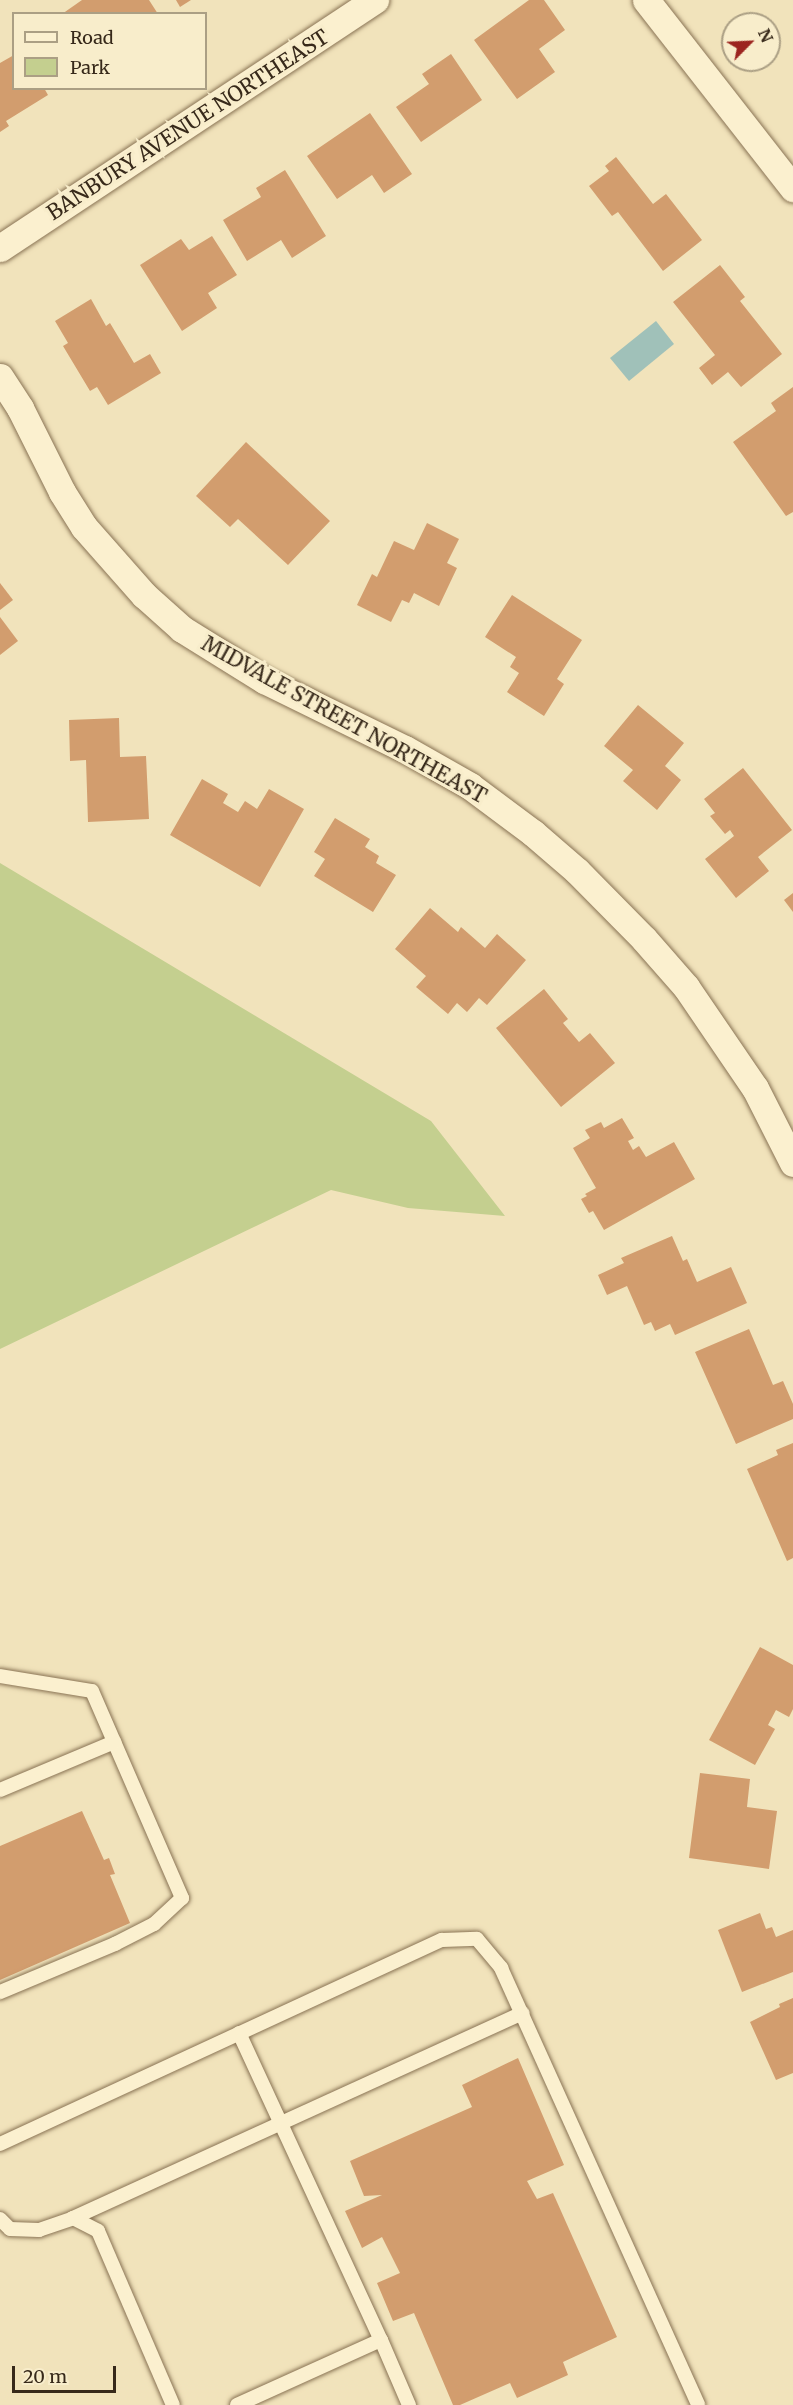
<!DOCTYPE html>
<html>
<head>
<meta charset="utf-8">
<style>
  body { margin:0 }
  #map { position:relative; width:793px; height:2405px; overflow:hidden; background:#f1e3bb; font-family:Merriweather,serif }
  div>[style] { position:absolute }
  [style*='--x'] { left:calc(var(--x)*1px); top:calc(var(--y)*1px); width:calc(var(--w)*1px); rotate:calc(var(--a)*1deg) }
  .green>* { inset:0; background:#c4cf8f }
  .water>* { inset:0; background:#a0c1b9 }
  .building>* { inset:0; background:#d29d6e }
  .roads { filter:drop-shadow(0 0 2px #897354) drop-shadow(0 0 2px #897354) }
  .service>* { height:14px; margin:-7px; padding:0 7px; transform-origin:7px; border-radius:7px; background:#fbf0cf }
  .minor>* { height:27px; margin:-13.5px; padding:0 13.5px; transform-origin:13.5px; border-radius:13.5px; background:#fbf0cf }
  span { translate:-50% -50%; white-space:nowrap; text-align:center; line-height:1.15; -webkit-text-stroke:6px #f8edcb; paint-order:stroke }
  .street-label { font-size:21px; color:#37291a }
  .legend { position:absolute; left:12px; top:12px; width:195px; height:78px; box-sizing:border-box; background:#f8edcb; border:2px solid #ab9f84; margin:0; padding:8px 10px; list-style:none; font-size:18px; color:#37291a }
  .legend li { display:flex; align-items:center; gap:12px; height:30px }
  .legend b { width:30px; border:2px solid #ab9f84 }
  .north { position:absolute; left:721px; top:12px; width:60px; height:60px; box-sizing:border-box; background:#f8edcb; border:2px solid #ab9f84; border-radius:50%; rotate:66deg; font-size:16px; font-weight:700; line-height:24px; text-align:center; color:#37291a }
  .north::after { content:''; display:block; margin:auto; width:21px; height:27px; background:#9c2520; clip-path:polygon(50% 0,100% 100%,50% 72%,0 100%) }
  .scale { position:absolute; left:12px; top:2366px; width:104px; height:27px; box-sizing:border-box; border:3px solid #37291a; border-top:0; padding-left:8px; font-size:18px; line-height:21px; white-space:nowrap; color:#37291a; -webkit-text-stroke:4px #f8edcb; paint-order:stroke }
</style>
</head>
<body>
<div id="map">
  <div class="green">
    <i style="clip-path:polygon(0 863px,431px 1121px,505px 1216px,408px 1208px,331px 1190px,0 1349px)"></i>
  </div>
  <div class="water">
    <i style="clip-path:polygon(656px 321px,674px 344px,629px 381px,610px 358px)"></i>
  </div>
  <div class="building">
    <i style="clip-path:polygon(82px 0,149px 0,158px 14px,62px 14px)"></i>
    <i style="clip-path:polygon(176px 0,191px 0,180px 7px)"></i>
    <i style="clip-path:polygon(529px 0,544px 0,565px 30px,539px 49px,555px 72px,517px 99px,474px 40px)"></i>
    <i style="clip-path:polygon(451px 54px,482px 100px,421px 142px,396px 107px,429px 84px,422px 74px)"></i>
    <i style="clip-path:polygon(14px 55px,14px 88px,44px 88px,48px 95px,6px 121px,9px 126px,0 132px,0 63px)"></i>
    <i style="clip-path:polygon(370px 113px,412px 174px,384px 193px,372px 175px,337px 199px,307px 156px)"></i>
    <i style="clip-path:polygon(616px 157px,653px 204px,666px 194px,702px 240px,663px 271px,618px 212px,612px 216px,589px 186px,609px 171px,605px 166px)"></i>
    <i style="clip-path:polygon(285px 170px,326px 236px,292px 258px,281px 240px,247px 261px,223px 220px,261px 197px,256px 188px)"></i>
    <i style="clip-path:polygon(212px 236px,237px 275px,208px 293px,217px 308px,182px 331px,140px 265px,181px 239px,189px 250px)"></i>
    <i style="clip-path:polygon(720px 265px,745px 297px,740px 301px,782px 354px,741px 387px,728px 372px,712px 385px,699px 368px,715px 355px,673px 302px)"></i>
    <i style="clip-path:polygon(91px 299px,106px 326px,110px 323px,134px 363px,150px 354px,161px 373px,108px 405px,97px 387px,90px 391px,63px 346px,68px 343px,55px 321px)"></i>
    <i style="clip-path:polygon(793px 387px,793px 512px,786px 516px,733px 442px,776px 411px,771px 403px)"></i>
    <i style="clip-path:polygon(246px 442px,330px 521px,288px 565px,238px 519px,230px 527px,196px 496px)"></i>
    <i style="clip-path:polygon(427px 523px,459px 539px,447px 563px,457px 568px,439px 606px,414px 593px,409px 603px,402px 600px,391px 622px,357px 605px,372px 574px,377px 577px,394px 541px,414px 550px)"></i>
    <i style="clip-path:polygon(0 583px,13px 600px,0 610px)"></i>
    <i style="clip-path:polygon(512px 595px,582px 640px,557px 679px,564px 684px,544px 716px,507px 692px,519px 673px,510px 667px,516px 657px,485px 637px)"></i>
    <i style="clip-path:polygon(0 617px,18px 641px,0 655px)"></i>
    <i style="clip-path:polygon(638px 705px,684px 743px,665px 766px,681px 780px,657px 810px,623px 781px,633px 770px,604px 746px)"></i>
    <i style="clip-path:polygon(119px 718px,120px 757px,146px 756px,149px 819px,88px 822px,86px 760px,70px 761px,69px 720px)"></i>
    <i style="clip-path:polygon(743px 768px,792px 830px,758px 857px,769px 871px,736px 898px,705px 859px,734px 836px,730px 830px,725px 834px,710px 816px,715px 813px,704px 799px)"></i>
    <i style="clip-path:polygon(202px 779px,228px 794px,223px 803px,238px 812px,245px 801px,257px 809px,269px 789px,304px 809px,260px 887px,170px 835px)"></i>
    <i style="clip-path:polygon(335px 818px,370px 839px,365px 847px,379px 856px,376px 863px,396px 875px,373px 912px,314px 876px,325px 859px,314px 852px)"></i>
    <i style="clip-path:polygon(793px 893px,793px 912px,784px 900px)"></i>
    <i style="clip-path:polygon(430px 908px,458px 932px,461px 927px,485px 948px,497px 934px,526px 960px,487px 1005px,479px 998px,467px 1012px,457px 1003px,448px 1014px,416px 987px,426px 976px,395px 949px)"></i>
    <i style="clip-path:polygon(544px 989px,568px 1019px,563px 1023px,579px 1042px,590px 1033px,615px 1063px,561px 1107px,496px 1028px)"></i>
    <i style="clip-path:polygon(622px 1118px,634px 1138px,628px 1141px,633px 1150px,639px 1146px,646px 1157px,674px 1142px,695px 1179px,604px 1230px,593px 1211px,589px 1213px,581px 1199px,587px 1196px,585px 1194px,596px 1188px,573px 1148px,590px 1138px,585px 1130px,601px 1122px,604px 1128px)"></i>
    <i style="clip-path:polygon(672px 1236px,683px 1261px,687px 1259px,697px 1282px,731px 1267px,747px 1303px,675px 1335px,670px 1324px,655px 1331px,651px 1322px,644px 1325px,627px 1286px,607px 1295px,598px 1275px,624px 1263px,621px 1258px)"></i>
    <i style="clip-path:polygon(749px 1329px,773px 1385px,783px 1381px,793px 1404px,793px 1419px,736px 1444px,695px 1352px)"></i>
    <i style="clip-path:polygon(793px 1443px,793px 1558px,787px 1561px,747px 1469px,778px 1455px,776px 1450px)"></i>
    <i style="clip-path:polygon(760px 1647px,793px 1665px,793px 1709px,789px 1717px,776px 1710px,768px 1725px,775px 1729px,755px 1765px,709px 1740px)"></i>
    <i style="clip-path:polygon(700px 1773px,750px 1779px,747px 1807px,777px 1811px,769px 1869px,689px 1858px)"></i>
    <i style="clip-path:polygon(82px 1811px,104px 1860px,109px 1858px,115px 1874px,110px 1875px,130px 1923px,0 1980px,0 1846px)"></i>
    <i style="clip-path:polygon(760px 1913px,766px 1929px,772px 1927px,776px 1937px,793px 1930px,793px 1972px,742px 1992px,718px 1930px)"></i>
    <i style="clip-path:polygon(793px 1998px,793px 2073px,776px 2080px,750px 2022px,780px 2007px,779px 2004px)"></i>
    <i style="clip-path:polygon(518px 2058px,564px 2165px,527px 2181px,537px 2199px,553px 2193px,617px 2337px,563px 2362px,568px 2375px,517px 2398px,510px 2383px,460px 2405px,453px 2405px,414px 2313px,393px 2321px,377px 2283px,400px 2273px,382px 2237px,362px 2248px,345px 2211px,382px 2195px,364px 2196px,350px 2161px,472px 2107px,462px 2085px)"></i>
  </div>
  <div class="roads">
    <div class="service">
      <i style="--x:0;--y:1676;--w:93;--a:9.3"></i>
      <i style="--x:92;--y:1691;--w:226;--a:66.5"></i>
      <i style="--x:182;--y:1898;--w:38;--a:137"></i>
      <i style="--x:154;--y:1924;--w:44;--a:152.9"></i>
      <i style="--x:115;--y:1944;--w:125;--a:157.3"></i>
      <i style="--x:0;--y:1790;--w:124;--a:-22.8"></i>
      <i style="--x:239;--y:2033;--w:338;--a:65.2"></i>
      <i style="--x:0;--y:2144;--w:487;--a:-24.8"></i>
      <i style="--x:442;--y:1940;--w:35;--a:-2"></i>
      <i style="--x:477;--y:1939;--w:38;--a:50"></i>
      <i style="--x:501;--y:1968;--w:479;--a:65.7"></i>
      <i style="--x:73;--y:2218;--w:494;--a:-24.5"></i>
      <i style="--x:0;--y:2219;--w:14;--a:45"></i>
      <i style="--x:10;--y:2229;--w:29;--a:2"></i>
      <i style="--x:39;--y:2230;--w:36;--a:-19"></i>
      <i style="--x:73;--y:2218;--w:28;--a:27"></i>
      <i style="--x:98;--y:2231;--w:189;--a:66.7"></i>
      <i style="--x:237;--y:2405;--w:158;--a:-24.3"></i>
      <i style="--x:381;--y:2340;--w:71;--a:66.7"></i>
    </div>
    <div class="minor">
      <i style="--x:646;--y:0;--w:239;--a:52"></i>
      <i style="--x:0;--y:248;--w:450;--a:-33.5"></i>
      <i style="--x:0;--y:377;--w:37;--a:57"></i>
      <i style="--x:20;--y:408;--w:94;--a:63.4"></i>
      <i style="--x:62;--y:492;--w:41;--a:57.8"></i>
      <i style="--x:84;--y:527;--w:91;--a:48.6"></i>
      <i style="--x:144;--y:595;--w:51;--a:41.8"></i>
      <i style="--x:182;--y:629;--w:97;--a:31.9"></i>
      <i style="--x:264;--y:680;--w:157;--a:26.1"></i>
      <i style="--x:405;--y:749;--w:75;--a:29.6"></i>
      <i style="--x:470;--y:786;--w:79;--a:36.7"></i>
      <i style="--x:533;--y:833;--w:58;--a:40.8"></i>
      <i style="--x:577;--y:871;--w:95;--a:45.4"></i>
      <i style="--x:644;--y:939;--w:64;--a:48.8"></i>
      <i style="--x:686;--y:987;--w:122;--a:55.7"></i>
      <i style="--x:755;--y:1088;--w:84;--a:63.1"></i>
    </div>
  </div>
  <div class="street-label">
    <span style="left:188px;top:125px;rotate:-33deg">BANBURY AVENUE NORTHEAST</span>
    <span style="left:344px;top:720px;rotate:29deg">MIDVALE STREET NORTHEAST</span>
  </div>
  <ul class="legend">
  <li><b style="height:8px;background:#fbf0cf"></b>Road</li>
  <li><b style="height:16px;background:#c4cf8f"></b>Park</li>
  </ul>
  <div class="north">N</div>
  <div class="scale">20 m</div>
</div>
</body>
</html>
